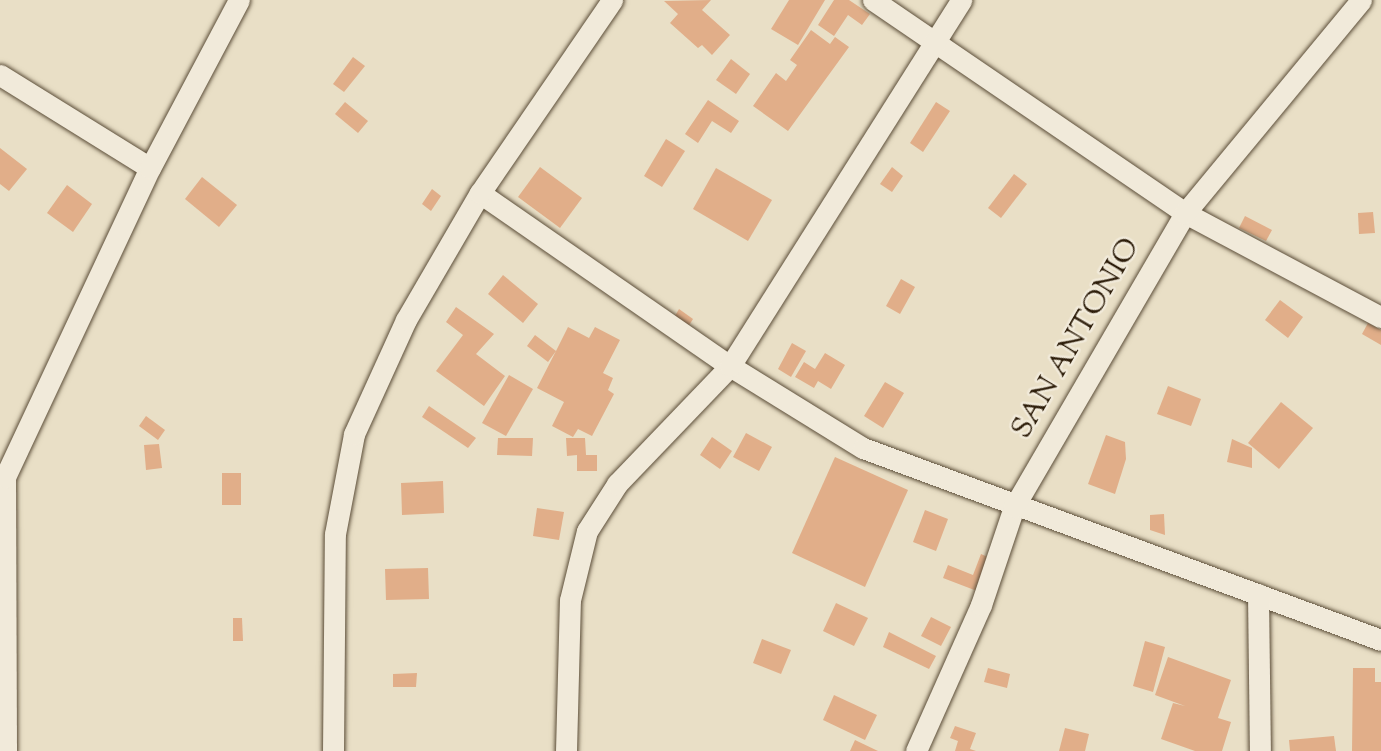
<!DOCTYPE html>
<html>
<head>
<meta charset="utf-8">
<style>
  body { margin:0 }
  #map { position:relative; width:1381px; height:751px; overflow:hidden; background:#e9dfc6; font-family:"Sorts Mill Goudy",serif }
  div>[style] { position:absolute }
  [style*='--x'] { left:calc(var(--x)*1px); top:calc(var(--y)*1px); width:calc(var(--w)*1px); rotate:calc(var(--a)*1deg) }
  .building>* { inset:0; background:#e1ae89 }
  .roads { filter:drop-shadow(0 0 2px #5b4d38) drop-shadow(0 0 2px #5b4d38) }
  .street>* { height:21px; margin:-10.5px; padding:0 10.5px; transform-origin:10.5px; border-radius:10.5px; background:#f1eada }
  span { translate:-50% -50%; white-space:nowrap; text-align:center; line-height:1.15; -webkit-text-stroke:5px #f1eada; paint-order:stroke }
  .street-label { font-size:30px; color:#2c1c09 }
</style>
</head>
<body>
<div id="map">
  <div class="building">
    <i style="clip-path:polygon(711px 0,702px 10px,730px 35px,712px 55px,702px 45px,698px 48px,670px 23px,678px 14px,664px 1px)"></i>
    <i style="clip-path:polygon(789px 0,825px 0,798px 45px,771px 29px)"></i>
    <i style="clip-path:polygon(834px 0,849px 0,870px 14px,862px 25px,848px 15px,834px 36px,818px 25px)"></i>
    <i style="clip-path:polygon(811px 30px,830px 44px,835px 37px,849px 47px,788px 131px,753px 106px,776px 73px,786px 81px,797px 65px,790px 60px)"></i>
    <i style="clip-path:polygon(353px 57px,365px 66px,344px 92px,333px 84px)"></i>
    <i style="clip-path:polygon(731px 59px,750px 74px,736px 94px,716px 80px)"></i>
    <i style="clip-path:polygon(708px 100px,739px 121px,731px 133px,712px 121px,698px 143px,685px 134px)"></i>
    <i style="clip-path:polygon(345px 102px,368px 121px,358px 133px,335px 114px)"></i>
    <i style="clip-path:polygon(936px 102px,950px 111px,923px 152px,910px 143px)"></i>
    <i style="clip-path:polygon(666px 139px,685px 151px,662px 187px,644px 176px)"></i>
    <i style="clip-path:polygon(0 148px,27px 169px,9px 191px,0 184px)"></i>
    <i style="clip-path:polygon(540px 167px,582px 198px,560px 228px,518px 197px)"></i>
    <i style="clip-path:polygon(892px 167px,903px 176px,892px 192px,880px 184px)"></i>
    <i style="clip-path:polygon(716px 168px,772px 200px,748px 241px,693px 209px)"></i>
    <i style="clip-path:polygon(1014px 174px,1027px 184px,1001px 218px,988px 208px)"></i>
    <i style="clip-path:polygon(202px 177px,237px 205px,219px 227px,185px 199px)"></i>
    <i style="clip-path:polygon(67px 185px,92px 204px,73px 232px,47px 213px)"></i>
    <i style="clip-path:polygon(432px 189px,441px 196px,431px 211px,422px 204px)"></i>
    <i style="clip-path:polygon(1373px 212px,1375px 233px,1359px 234px,1358px 213px)"></i>
    <i style="clip-path:polygon(1245px 216px,1272px 230px,1266px 241px,1239px 228px)"></i>
    <i style="clip-path:polygon(503px 275px,538px 304px,523px 323px,488px 294px)"></i>
    <i style="clip-path:polygon(901px 279px,915px 287px,900px 314px,886px 306px)"></i>
    <i style="clip-path:polygon(1280px 300px,1303px 317px,1288px 338px,1265px 320px)"></i>
    <i style="clip-path:polygon(456px 307px,494px 334px,476px 354px,505px 376px,484px 406px,436px 371px,463px 335px,446px 322px)"></i>
    <i style="clip-path:polygon(679px 309px,693px 319px,686px 330px,672px 321px)"></i>
    <i style="clip-path:polygon(1368px 323px,1381px 330px,1381px 345px,1362px 334px)"></i>
    <i style="clip-path:polygon(568px 327px,589px 338px,595px 327px,620px 340px,603px 373px,613px 378px,608px 390px,614px 394px,592px 436px,578px 429px,573px 437px,552px 426px,564px 402px,537px 388px,556px 351px,548px 362px,527px 346px,535px 335px,556px 351px)"></i>
    <i style="clip-path:polygon(792px 343px,806px 351px,791px 377px,778px 369px)"></i>
    <i style="clip-path:polygon(825px 353px,845px 365px,831px 389px,818px 381px,814px 388px,795px 377px,804px 362px,815px 369px)"></i>
    <i style="clip-path:polygon(509px 375px,533px 389px,506px 436px,482px 423px)"></i>
    <i style="clip-path:polygon(885px 382px,904px 393px,883px 428px,864px 416px)"></i>
    <i style="clip-path:polygon(1168px 386px,1201px 399px,1191px 426px,1157px 414px)"></i>
    <i style="clip-path:polygon(1281px 402px,1313px 428px,1279px 469px,1248px 443px)"></i>
    <i style="clip-path:polygon(429px 406px,476px 438px,468px 448px,422px 417px)"></i>
    <i style="clip-path:polygon(146px 416px,165px 430px,158px 440px,139px 426px)"></i>
    <i style="clip-path:polygon(746px 433px,772px 447px,759px 471px,733px 457px)"></i>
    <i style="clip-path:polygon(1106px 435px,1125px 442px,1126px 459px,1115px 494px,1088px 484px)"></i>
    <i style="clip-path:polygon(712px 437px,732px 451px,720px 469px,700px 455px)"></i>
    <i style="clip-path:polygon(498px 438px,533px 438px,532px 456px,497px 455px)"></i>
    <i style="clip-path:polygon(566px 438px,585px 438px,586px 455px,597px 455px,597px 471px,577px 471px,577px 455px,567px 456px)"></i>
    <i style="clip-path:polygon(1232px 439px,1252px 448px,1252px 468px,1227px 462px)"></i>
    <i style="clip-path:polygon(159px 444px,162px 468px,146px 470px,144px 445px)"></i>
    <i style="clip-path:polygon(835px 457px,908px 490px,865px 587px,792px 553px)"></i>
    <i style="clip-path:polygon(222px 473px,241px 473px,241px 505px,222px 505px)"></i>
    <i style="clip-path:polygon(443px 481px,444px 513px,402px 515px,401px 483px)"></i>
    <i style="clip-path:polygon(537px 508px,564px 512px,559px 540px,533px 536px)"></i>
    <i style="clip-path:polygon(925px 510px,948px 519px,936px 551px,913px 542px)"></i>
    <i style="clip-path:polygon(1164px 514px,1165px 535px,1150px 530px,1150px 515px)"></i>
    <i style="clip-path:polygon(981px 554px,990px 558px,977px 591px,943px 578px,948px 565px,973px 575px)"></i>
    <i style="clip-path:polygon(428px 568px,429px 599px,386px 600px,385px 569px)"></i>
    <i style="clip-path:polygon(836px 603px,868px 618px,854px 646px,823px 631px)"></i>
    <i style="clip-path:polygon(931px 617px,951px 627px,941px 646px,921px 636px)"></i>
    <i style="clip-path:polygon(233px 618px,242px 618px,243px 641px,233px 641px)"></i>
    <i style="clip-path:polygon(889px 632px,936px 656px,929px 669px,883px 647px)"></i>
    <i style="clip-path:polygon(762px 639px,791px 650px,781px 674px,753px 663px)"></i>
    <i style="clip-path:polygon(1145px 641px,1165px 647px,1153px 692px,1133px 686px)"></i>
    <i style="clip-path:polygon(1168px 657px,1231px 680px,1218px 718px,1231px 722px,1222px 751px,1195px 751px,1161px 739px,1173px 703px,1185px 706px,1155px 695px)"></i>
    <i style="clip-path:polygon(988px 668px,1010px 674px,1007px 688px,984px 682px)"></i>
    <i style="clip-path:polygon(1353px 668px,1375px 668px,1375px 682px,1381px 682px,1381px 751px,1352px 751px)"></i>
    <i style="clip-path:polygon(417px 673px,416px 687px,393px 687px,393px 674px)"></i>
    <i style="clip-path:polygon(834px 695px,877px 715px,865px 740px,823px 720px)"></i>
    <i style="clip-path:polygon(955px 726px,976px 733px,970px 749px,976px 751px,955px 751px,958px 741px,950px 738px)"></i>
    <i style="clip-path:polygon(1065px 728px,1089px 734px,1085px 751px,1059px 751px)"></i>
    <i style="clip-path:polygon(1334px 736px,1336px 751px,1290px 751px,1289px 740px)"></i>
    <i style="clip-path:polygon(855px 740px,878px 751px,850px 751px)"></i>
  </div>
  <div class="roads">
    <div class="street">
      <i style="--x:873;--y:0;--w:378;--a:34.3"></i>
      <i style="--x:1185;--y:213;--w:222;--a:28"></i>
      <i style="--x:0;--y:75;--w:176;--a:31.8"></i>
      <i style="--x:480;--y:193;--w:304;--a:34.7"></i>
      <i style="--x:730;--y:366;--w:156;--a:31.7"></i>
      <i style="--x:863;--y:448;--w:552;--a:20.34"></i>
      <i style="--x:1258;--y:594;--w:157;--a:89.3"></i>
      <i style="--x:6;--y:751;--w:274;--a:-90.2"></i>
      <i style="--x:5;--y:477;--w:341;--a:-64.9"></i>
      <i style="--x:150;--y:168;--w:190;--a:-62.1"></i>
      <i style="--x:333;--y:751;--w:217;--a:-89.5"></i>
      <i style="--x:335;--y:534;--w:102;--a:-79.2"></i>
      <i style="--x:354;--y:434;--w:125;--a:-65.5"></i>
      <i style="--x:406;--y:320;--w:147;--a:-59.8"></i>
      <i style="--x:480;--y:193;--w:234;--a:-55.6"></i>
      <i style="--x:566;--y:751;--w:151;--a:-88.5"></i>
      <i style="--x:570;--y:600;--w:71;--a:-76.2"></i>
      <i style="--x:587;--y:531;--w:56;--a:-57.4"></i>
      <i style="--x:617;--y:484;--w:163;--a:-46.2"></i>
      <i style="--x:730;--y:366;--w:433;--a:-57.7"></i>
      <i style="--x:916;--y:751;--w:160;--a:-66"></i>
      <i style="--x:981;--y:605;--w:103;--a:-71.4"></i>
      <i style="--x:1014;--y:507;--w:340;--a:-59.8"></i>
      <i style="--x:1185;--y:213;--w:276;--a:-50.4"></i>
    </div>
  </div>
  <div class="street-label">
    <span style="left:1077px;top:339px;rotate:-60deg">SAN ANTONIO</span>
  </div>
</div>
</body>
</html>
